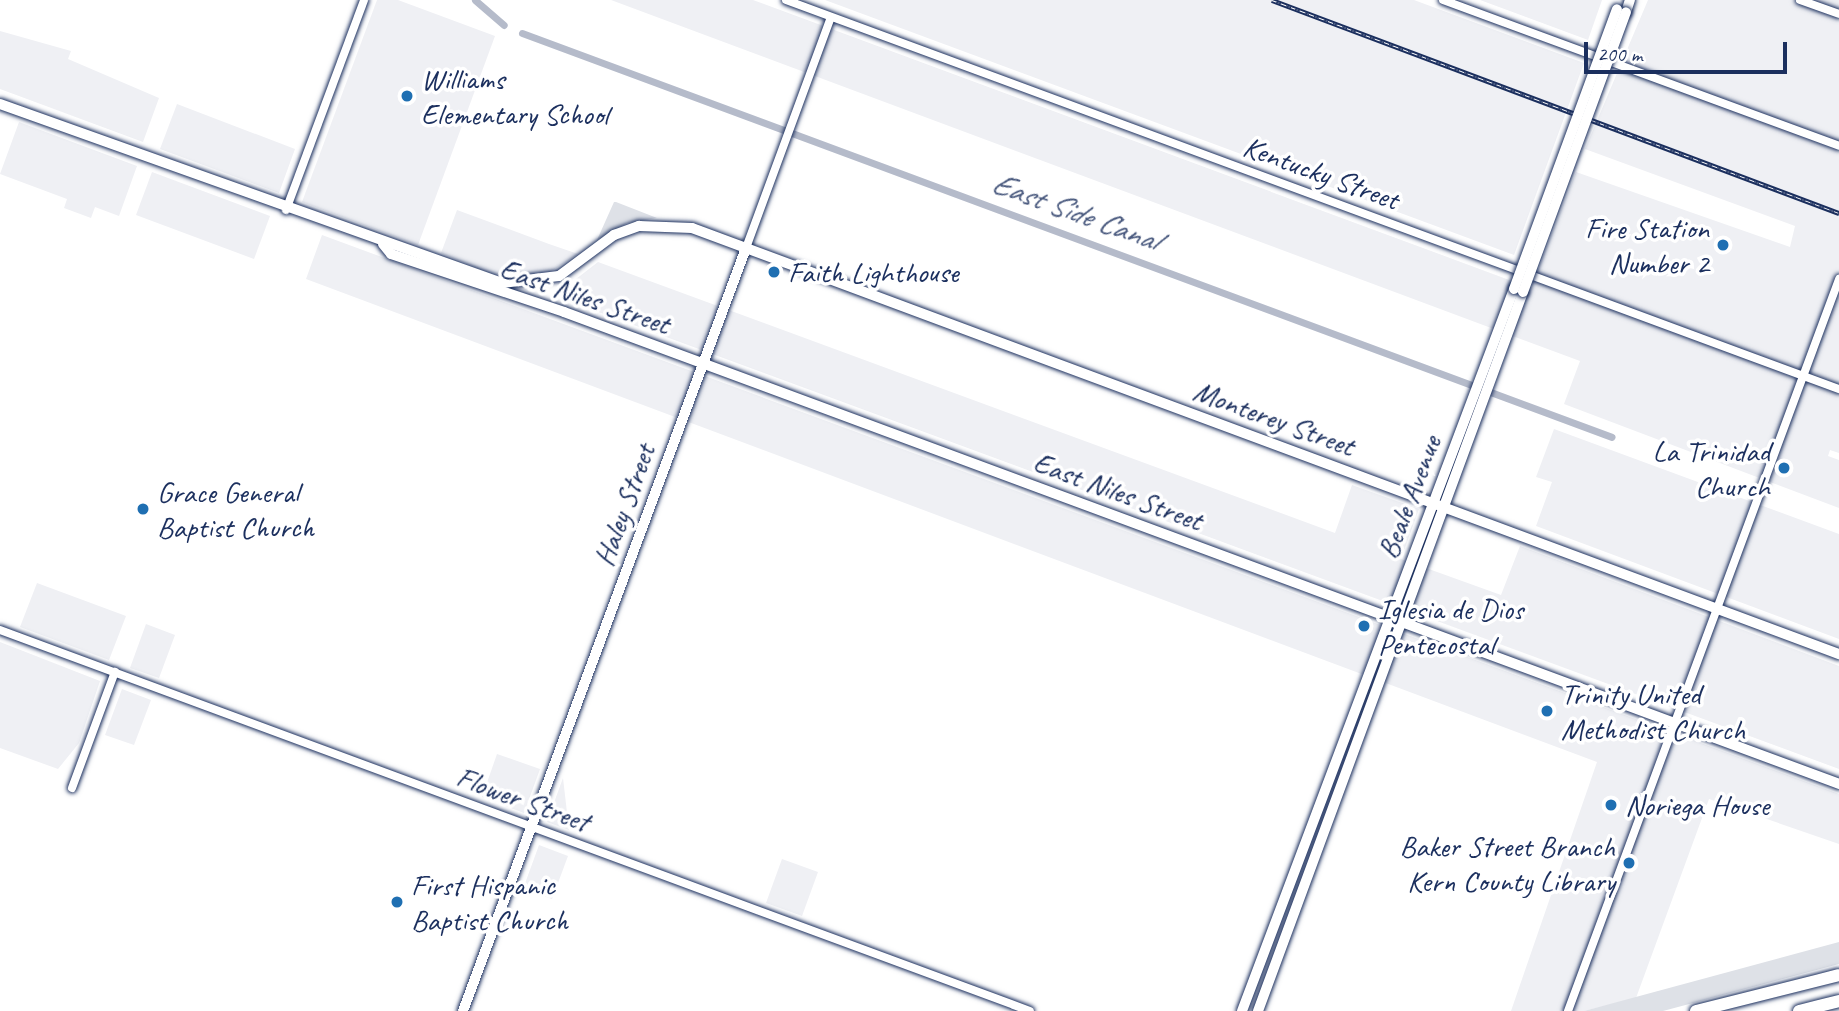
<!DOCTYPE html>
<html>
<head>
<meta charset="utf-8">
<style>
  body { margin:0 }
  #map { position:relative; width:1839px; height:1011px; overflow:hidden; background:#fff; font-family:Caveat,sans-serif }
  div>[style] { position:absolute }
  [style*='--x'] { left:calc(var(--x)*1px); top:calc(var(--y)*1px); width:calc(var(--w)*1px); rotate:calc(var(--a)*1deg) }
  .built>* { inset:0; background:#eff0f4 }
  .green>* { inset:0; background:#dee1e7 }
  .canal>* { height:7px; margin:-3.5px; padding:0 3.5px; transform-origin:3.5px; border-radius:3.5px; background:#b5bbca }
  .roads { filter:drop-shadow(0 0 2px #1b2f5e) drop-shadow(0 0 2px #1b2f5e) }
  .tertiary>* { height:8px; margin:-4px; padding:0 4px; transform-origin:4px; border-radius:4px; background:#fff }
  .secondary>* { height:10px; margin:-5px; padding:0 5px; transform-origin:5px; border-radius:5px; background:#fff }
  .motorway>* { height:12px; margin:-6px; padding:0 6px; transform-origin:6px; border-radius:6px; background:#fff }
  .rail>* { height:4.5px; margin-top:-2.25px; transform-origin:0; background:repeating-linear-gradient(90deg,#fff 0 5px,#1b2f5e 0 10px); box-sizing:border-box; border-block:2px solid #1b2f5e }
  .bridges { filter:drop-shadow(0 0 2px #1b2f5e) drop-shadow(0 0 2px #1b2f5e) }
  .secondary-bridge>* { height:10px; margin:-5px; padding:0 5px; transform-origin:5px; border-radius:5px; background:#fff }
  .dots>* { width:19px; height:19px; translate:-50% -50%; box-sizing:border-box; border:4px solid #fff; border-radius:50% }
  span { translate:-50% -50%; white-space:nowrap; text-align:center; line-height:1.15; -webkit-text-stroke:7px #fff; paint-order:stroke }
  .poi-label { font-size:30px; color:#1b2f5e }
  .left { translate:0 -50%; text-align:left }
  .right { translate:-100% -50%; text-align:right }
  .street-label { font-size:30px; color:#1b2f5e }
  .water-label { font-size:32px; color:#49597e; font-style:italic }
  .scale { position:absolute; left:1584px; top:42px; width:203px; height:32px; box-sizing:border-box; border:4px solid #1b2f5e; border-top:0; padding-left:9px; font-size:21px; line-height:24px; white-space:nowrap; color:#1b2f5e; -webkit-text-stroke:5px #fff; paint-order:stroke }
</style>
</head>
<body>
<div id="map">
  <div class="built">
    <i style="clip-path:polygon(377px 0,398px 0,495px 36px,418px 245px,302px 202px)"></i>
    <i style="clip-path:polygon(611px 0,753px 0,1531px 288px,1576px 172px,1790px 247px,1795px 226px,1585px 149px,1648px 0,1839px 0,1839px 453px,1830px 450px,1828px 456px,1839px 460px,1839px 508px,1564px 404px,1580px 361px)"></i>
    <i style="clip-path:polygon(825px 0,1414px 0,1584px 63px,1514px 255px)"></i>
    <i style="clip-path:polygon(1480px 0,1602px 0,1588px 40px)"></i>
    <i style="clip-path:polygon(0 31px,71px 51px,68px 59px,159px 98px,143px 142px,0 89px)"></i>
    <i style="clip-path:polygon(177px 104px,295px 149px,279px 193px,160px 149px)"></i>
    <i style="clip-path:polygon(19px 122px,137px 166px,119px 216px,95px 207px,91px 218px,64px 208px,67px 199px,0 174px)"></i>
    <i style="clip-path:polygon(152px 172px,270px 216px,254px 259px,136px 215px)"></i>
    <i style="clip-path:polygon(457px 210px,549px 244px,578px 254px,545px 275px,494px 275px,441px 253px)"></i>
    <i style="clip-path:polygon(322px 235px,1839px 794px,1839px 844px,1709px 799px,1636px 998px,1584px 1011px,1511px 1011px,1597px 762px,306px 279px)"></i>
    <i style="clip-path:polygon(598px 262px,1335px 533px,1352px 485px,1419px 509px,1401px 559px,1501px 595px,1520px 546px,1839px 666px,1839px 769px,574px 303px,576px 279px)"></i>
    <i style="clip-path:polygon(1554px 429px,1839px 534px,1839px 639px,1536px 526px,1552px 482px,1536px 477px)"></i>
    <i style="clip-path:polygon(37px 583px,126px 616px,109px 660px,20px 627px)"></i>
    <i style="clip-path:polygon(146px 624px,175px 635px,159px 678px,130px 668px)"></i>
    <i style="clip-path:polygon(0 642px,100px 681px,79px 743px,58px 769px,0 748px)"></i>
    <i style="clip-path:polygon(122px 689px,151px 700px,134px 745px,105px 735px)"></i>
    <i style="clip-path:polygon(497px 754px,540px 769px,524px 813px,482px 797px)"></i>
    <i style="clip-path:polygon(563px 778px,569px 830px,547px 822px)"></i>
    <i style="clip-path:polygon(539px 845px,568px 856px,552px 899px,523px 889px)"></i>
    <i style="clip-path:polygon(782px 859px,818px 872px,802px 916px,766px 903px)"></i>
  </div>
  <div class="green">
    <i style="clip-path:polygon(614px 202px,616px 202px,657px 218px,627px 223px,597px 240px)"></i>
    <i style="clip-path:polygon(1839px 942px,1839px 964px,1663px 1011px,1584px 1011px)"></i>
  </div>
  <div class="canal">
    <i style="--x:475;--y:0;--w:38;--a:41"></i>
    <i style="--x:522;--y:33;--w:1162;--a:20.34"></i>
  </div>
  <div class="roads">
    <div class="tertiary">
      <i style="--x:786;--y:0;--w:1123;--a:20.28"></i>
      <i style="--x:1443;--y:0;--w:422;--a:20.2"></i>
      <i style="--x:1800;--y:0;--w:41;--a:19.7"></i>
      <i style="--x:286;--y:210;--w:224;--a:-69.6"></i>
      <i style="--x:746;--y:248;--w:246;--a:-69.8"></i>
      <i style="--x:0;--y:630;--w:1098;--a:20.3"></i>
      <i style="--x:72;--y:788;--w:124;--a:-69.7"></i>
      <i style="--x:1568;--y:1011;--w:781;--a:-69.68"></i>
    </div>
    <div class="secondary">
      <i style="--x:1626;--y:12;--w:13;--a:-72"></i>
      <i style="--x:0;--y:104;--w:533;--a:19.62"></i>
      <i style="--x:502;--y:283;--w:57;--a:-7"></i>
      <i style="--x:559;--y:276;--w:69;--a:-36.7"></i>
      <i style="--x:614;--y:235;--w:27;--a:-20"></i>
      <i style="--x:639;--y:226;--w:53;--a:2.2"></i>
      <i style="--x:692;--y:228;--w:1224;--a:20.38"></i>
      <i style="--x:383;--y:244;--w:13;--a:51"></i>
      <i style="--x:391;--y:254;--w:182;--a:18.5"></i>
      <i style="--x:564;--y:312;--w:1360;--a:20.31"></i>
      <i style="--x:463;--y:1011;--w:814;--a:-69.65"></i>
      <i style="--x:1242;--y:1011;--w:772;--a:-69.36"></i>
      <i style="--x:1258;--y:1011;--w:766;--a:-69.77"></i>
    </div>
    <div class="motorway">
      <i style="--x:1696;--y:1011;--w:147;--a:-14.1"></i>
      <i style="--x:1799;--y:1011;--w:41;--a:-14"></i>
    </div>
  </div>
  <div class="rail">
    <i style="--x:1272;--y:0;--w:606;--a:20.59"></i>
  </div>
  <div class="bridges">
    <div class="secondary-bridge">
      <i style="--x:1514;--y:289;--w:298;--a:-69.8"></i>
      <i style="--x:1523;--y:292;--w:298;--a:-69.8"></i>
    </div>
  </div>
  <div class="dots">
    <i style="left:407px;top:96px;background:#1f6fb2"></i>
    <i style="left:1723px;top:245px;background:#1f6fb2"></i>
    <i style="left:774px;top:272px;background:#1f6fb2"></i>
    <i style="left:1784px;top:468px;background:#1f6fb2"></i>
    <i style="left:143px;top:509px;background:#1f6fb2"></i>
    <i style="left:1364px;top:626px;background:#1f6fb2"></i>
    <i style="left:1547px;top:711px;background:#1f6fb2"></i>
    <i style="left:1611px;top:805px;background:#1f6fb2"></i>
    <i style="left:1629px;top:863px;background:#1f6fb2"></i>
    <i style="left:397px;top:902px;background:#1f6fb2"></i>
  </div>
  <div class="poi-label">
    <span class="left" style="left:421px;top:96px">Williams<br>Elementary School</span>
    <span class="right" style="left:1709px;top:245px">Fire Station<br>Number 2</span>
    <span class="left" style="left:788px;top:272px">Faith Lighthouse</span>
    <span class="right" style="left:1770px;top:468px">La Trinidad<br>Church</span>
    <span class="left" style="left:157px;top:509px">Grace General<br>Baptist Church</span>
    <span class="left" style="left:1378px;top:626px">Iglesia de Dios<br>Pentecostal</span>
    <span class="left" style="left:1561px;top:711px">Trinity United<br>Methodist Church</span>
    <span class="left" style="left:1625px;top:805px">Noriega House</span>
    <span class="right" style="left:1615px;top:863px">Baker Street Branch<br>Kern County Library</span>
    <span class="left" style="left:411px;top:902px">First Hispanic<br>Baptist Church</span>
  </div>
  <div class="street-label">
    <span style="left:1321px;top:173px;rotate:20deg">Kentucky Street</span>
    <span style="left:585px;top:296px;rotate:19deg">East Niles Street</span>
    <span style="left:1274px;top:418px;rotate:20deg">Monterey Street</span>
    <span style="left:1118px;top:491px;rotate:20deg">East Niles Street</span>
    <span style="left:1409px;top:497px;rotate:-69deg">Beale Avenue</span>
    <span style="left:624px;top:505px;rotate:-70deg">Haley Street</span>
    <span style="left:523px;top:799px;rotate:20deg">Flower Street</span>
  </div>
  <div class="water-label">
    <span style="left:1075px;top:212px;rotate:20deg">East Side Canal</span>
  </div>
  <div class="scale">200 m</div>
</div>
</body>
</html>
